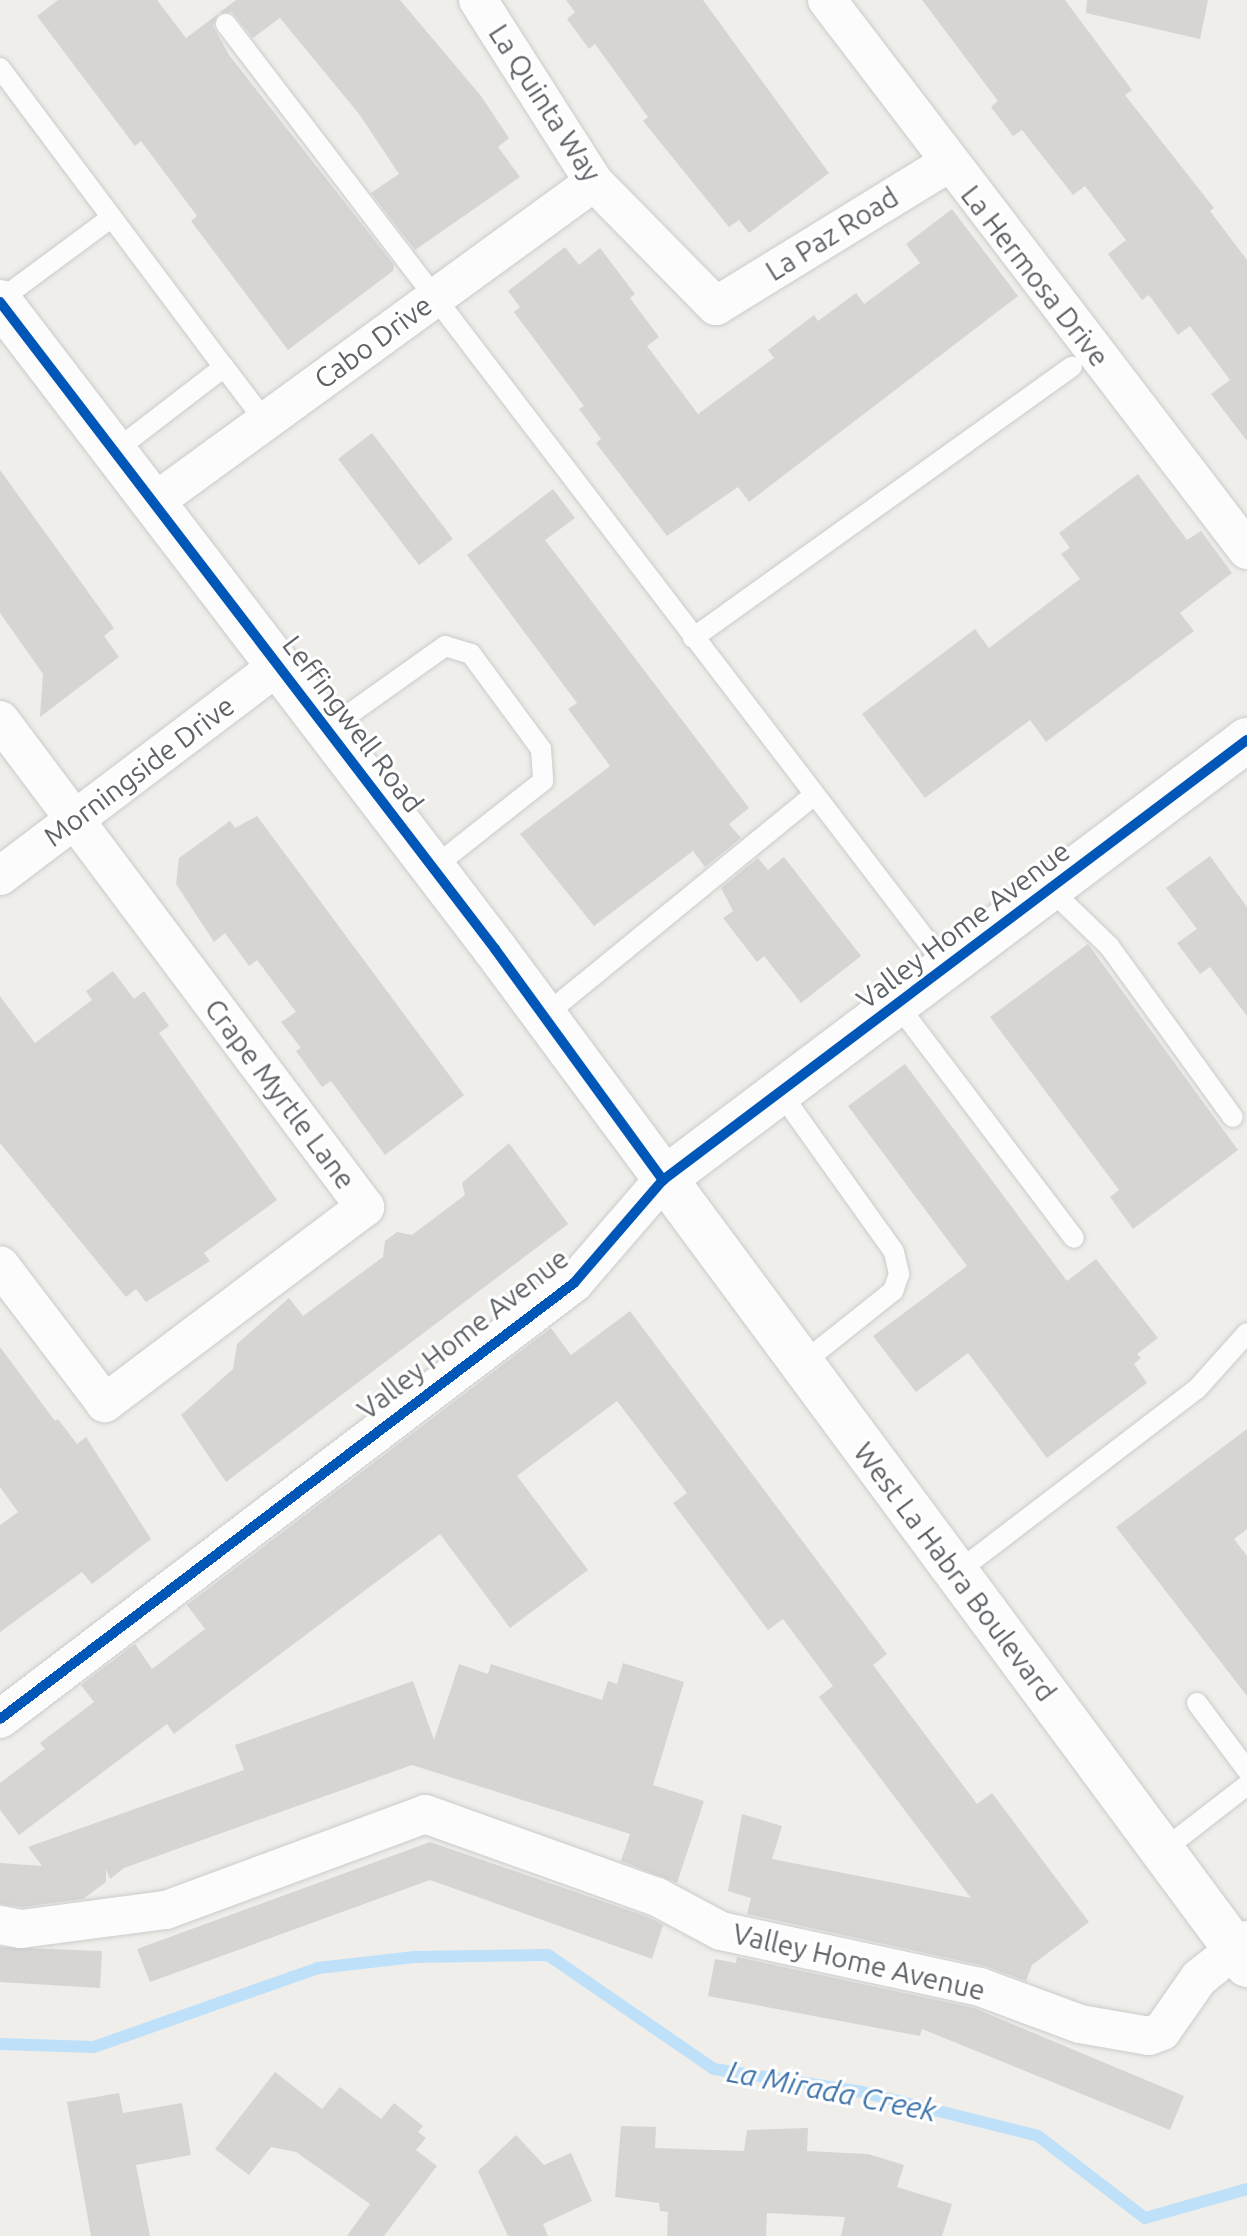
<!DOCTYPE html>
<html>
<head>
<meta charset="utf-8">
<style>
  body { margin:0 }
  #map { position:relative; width:1247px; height:2236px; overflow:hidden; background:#efeeea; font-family:Ubuntu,sans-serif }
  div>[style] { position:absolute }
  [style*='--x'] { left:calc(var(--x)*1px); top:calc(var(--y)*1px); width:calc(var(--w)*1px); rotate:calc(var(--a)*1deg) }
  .stream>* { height:12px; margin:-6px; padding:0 6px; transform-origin:6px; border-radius:6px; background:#bfe0f9 }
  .building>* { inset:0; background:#d6d5d3 }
  .roads { filter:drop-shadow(0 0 2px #cbcccc) drop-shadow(0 0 2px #cbcccc) }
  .lane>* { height:20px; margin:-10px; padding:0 10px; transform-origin:10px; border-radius:10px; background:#fdfcfc }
  .street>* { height:38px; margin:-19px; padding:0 19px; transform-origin:19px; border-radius:19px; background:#fdfcfc }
  .secondary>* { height:44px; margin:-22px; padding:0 22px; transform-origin:22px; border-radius:22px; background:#fdfcfc }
  .cycleway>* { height:10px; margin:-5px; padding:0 5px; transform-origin:5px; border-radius:5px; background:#0057b8 }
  span { translate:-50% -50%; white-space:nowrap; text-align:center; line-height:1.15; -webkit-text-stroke:6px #fff; paint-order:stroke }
  .street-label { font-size:28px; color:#5f6368 }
  .water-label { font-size:30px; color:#4174aa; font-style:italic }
</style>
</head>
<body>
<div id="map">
  <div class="stream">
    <i style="--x:0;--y:2044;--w:94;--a:1.8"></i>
    <i style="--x:94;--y:2047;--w:238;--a:-19.4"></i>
    <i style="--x:318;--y:1968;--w:97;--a:-6.5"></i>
    <i style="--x:414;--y:1957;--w:134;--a:-0.9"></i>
    <i style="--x:548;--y:1955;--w:201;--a:34.5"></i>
    <i style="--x:714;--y:2069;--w:150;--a:8.8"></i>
    <i style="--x:862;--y:2092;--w:181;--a:14"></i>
    <i style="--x:1038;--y:2136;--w:135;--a:37.5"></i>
    <i style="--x:1145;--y:2218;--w:106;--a:-15.9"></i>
  </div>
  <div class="building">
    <i style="clip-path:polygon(58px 0,157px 0,186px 38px,218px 14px,213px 26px,229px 55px,394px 265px,393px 271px,288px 350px,191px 221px,197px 216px,141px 141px,135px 146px,37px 16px)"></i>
    <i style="clip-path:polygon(236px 0,400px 0,481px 96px,509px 138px,498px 147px,520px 177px,415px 250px,371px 193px,399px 174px,359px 114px,280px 18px,253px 38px,232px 12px,219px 13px)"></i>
    <i style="clip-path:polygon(566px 0,703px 0,829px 173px,749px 233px,739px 220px,729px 227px,643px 121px,648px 117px,595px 44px,589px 49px,567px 19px,575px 12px)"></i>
    <i style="clip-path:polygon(922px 0,1065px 0,1132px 90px,1125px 95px,1214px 208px,1210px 211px,1247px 260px,1247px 441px,1211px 394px,1230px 380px,1190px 326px,1178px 335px,1149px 295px,1142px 300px,1108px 254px,1126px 240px,1085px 186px,1073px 195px,1022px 130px,1013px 136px,991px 107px,998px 101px)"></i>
    <i style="clip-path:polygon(1087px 0,1208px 0,1200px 39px,1086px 13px)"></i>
    <i style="clip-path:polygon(952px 209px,1018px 296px,749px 502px,738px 487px,667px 536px,596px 443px,601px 439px,579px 409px,584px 406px,514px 312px,520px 307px,508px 291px,565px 247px,579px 265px,600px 248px,635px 294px,630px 298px,659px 337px,647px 346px,698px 414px,774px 358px,768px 350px,814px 315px,818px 321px,856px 293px,864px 304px,920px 263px,906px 244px)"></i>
    <i style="clip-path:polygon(372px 433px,453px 539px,419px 565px,338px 459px)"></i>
    <i style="clip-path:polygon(0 470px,114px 628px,104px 636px,119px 657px,40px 717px,43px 674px,0 613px)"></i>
    <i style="clip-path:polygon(1138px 474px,1187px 540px,1201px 531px,1232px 573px,1180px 613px,1194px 631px,1046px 742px,1030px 720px,925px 798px,862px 714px,975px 629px,989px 648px,1080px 579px,1061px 554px,1070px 548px,1059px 533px)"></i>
    <i style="clip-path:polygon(553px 489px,575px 518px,545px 540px,749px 808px,729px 824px,741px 838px,705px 867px,693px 851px,594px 926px,520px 834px,610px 766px,568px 709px,577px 703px,467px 555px)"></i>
    <i style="clip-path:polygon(257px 816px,464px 1095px,385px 1155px,331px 1081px,322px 1087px,296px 1051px,301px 1048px,281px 1022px,296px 1012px,257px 960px,249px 966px,225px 933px,214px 942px,176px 884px,179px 858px,230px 821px,235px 828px)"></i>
    <i style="clip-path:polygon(1210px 856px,1247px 907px,1247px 1016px,1210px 967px,1200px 974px,1177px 943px,1197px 929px,1166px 888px)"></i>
    <i style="clip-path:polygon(784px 857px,861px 956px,801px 1003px,764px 956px,757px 962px,723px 918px,733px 911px,721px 888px,758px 858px,768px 870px)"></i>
    <i style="clip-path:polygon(1088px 944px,1238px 1150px,1133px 1229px,1110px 1197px,1119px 1190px,990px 1017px)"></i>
    <i style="clip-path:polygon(113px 971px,134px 999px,144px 991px,169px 1026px,159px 1033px,277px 1200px,204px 1253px,210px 1261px,146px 1302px,136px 1289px,126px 1297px,0 1143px,0 996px,35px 1043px,92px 1000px,86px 991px)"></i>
    <i style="clip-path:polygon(905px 1064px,1067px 1281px,1096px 1259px,1158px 1338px,1137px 1354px,1141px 1358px,1134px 1364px,1147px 1383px,1047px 1458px,968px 1353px,916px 1392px,873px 1336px,967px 1266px,848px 1106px)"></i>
    <i style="clip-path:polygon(509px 1143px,568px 1224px,226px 1482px,181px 1415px,233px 1369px,237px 1344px,289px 1298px,303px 1316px,383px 1257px,385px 1241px,397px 1232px,412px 1235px,465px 1195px,462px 1183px)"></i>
    <i style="clip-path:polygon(630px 1311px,887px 1654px,873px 1665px,977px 1804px,992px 1793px,1089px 1922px,1032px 1965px,1026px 1981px,985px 1966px,747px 1914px,751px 1898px,728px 1891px,742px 1814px,782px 1826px,772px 1859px,971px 1898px,819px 1697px,833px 1686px,783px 1619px,768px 1630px,673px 1503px,687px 1493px,617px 1401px,517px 1476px,588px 1570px,510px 1628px,440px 1534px,174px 1734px,167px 1724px,19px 1835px,0 1810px,0 1783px,45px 1749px,40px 1743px,94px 1702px,81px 1685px,135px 1644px,152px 1669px,205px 1629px,187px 1605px,551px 1328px,571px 1355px)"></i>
    <i style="clip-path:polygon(0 1347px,55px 1421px,58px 1419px,77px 1444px,86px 1437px,151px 1539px,92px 1584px,82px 1572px,0 1632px,0 1525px,18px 1512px,0 1487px)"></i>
    <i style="clip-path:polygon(1247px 1429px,1247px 1529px,1234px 1539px,1247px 1556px,1247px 1696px,1116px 1527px)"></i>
    <i style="clip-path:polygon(623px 1663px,684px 1682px,653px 1785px,704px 1801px,677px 1883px,621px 1861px,630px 1834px,412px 1765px,124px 1868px,110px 1879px,106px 1869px,106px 1882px,83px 1899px,22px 1907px,0 1904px,0 1863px,42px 1866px,28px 1847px,244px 1770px,235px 1745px,413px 1681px,434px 1740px,459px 1664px,488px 1674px,491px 1664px,602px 1700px,608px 1681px,617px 1684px)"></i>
    <i style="clip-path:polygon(430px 1842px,648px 1917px,663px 1925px,652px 1959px,430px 1880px,150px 1982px,137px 1949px)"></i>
    <i style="clip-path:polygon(0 1947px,102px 1951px,100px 1988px,0 1982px)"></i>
    <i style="clip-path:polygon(737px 1957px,974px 2008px,1184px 2096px,1170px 2130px,922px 2029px,920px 2036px,708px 1996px,715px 1959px,736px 1963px)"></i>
    <i style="clip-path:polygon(275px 2072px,322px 2109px,340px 2087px,381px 2119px,394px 2103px,423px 2126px,418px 2132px,426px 2138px,416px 2150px,437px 2166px,384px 2236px,347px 2236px,370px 2204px,296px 2152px,271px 2147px,249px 2175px,215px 2149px)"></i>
    <i style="clip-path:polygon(119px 2093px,123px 2113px,182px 2103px,191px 2155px,136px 2165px,150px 2236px,91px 2236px,67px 2102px)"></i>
    <i style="clip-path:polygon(621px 2126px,656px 2127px,655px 2148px,744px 2151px,747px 2130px,808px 2128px,807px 2151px,868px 2154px,904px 2165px,897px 2187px,952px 2204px,942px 2236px,841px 2236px,845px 2217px,767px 2213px,766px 2236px,667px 2236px,668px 2212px,660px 2211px,659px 2203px,615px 2197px)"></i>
    <i style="clip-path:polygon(516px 2135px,544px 2165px,571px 2153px,592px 2201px,543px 2224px,548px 2236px,508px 2236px,478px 2171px)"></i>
  </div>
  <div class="roads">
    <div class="lane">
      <i style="--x:226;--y:24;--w:1186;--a:52.61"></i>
      <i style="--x:0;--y:68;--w:374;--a:53.2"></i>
      <i style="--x:224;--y:367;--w:138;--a:142.4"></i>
      <i style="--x:0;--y:300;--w:139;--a:-36.5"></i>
      <i style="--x:224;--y:367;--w:68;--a:52.8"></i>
      <i style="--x:693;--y:638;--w:466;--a:-35.6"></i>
      <i style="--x:327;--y:730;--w:145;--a:-35.4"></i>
      <i style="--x:445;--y:646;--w:27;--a:17"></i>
      <i style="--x:471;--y:654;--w:118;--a:53.6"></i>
      <i style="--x:541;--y:749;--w:32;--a:86"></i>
      <i style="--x:543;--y:781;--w:140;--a:141.7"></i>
      <i style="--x:1051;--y:890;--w:81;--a:44"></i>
      <i style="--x:1109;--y:946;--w:211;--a:54.1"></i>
      <i style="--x:897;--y:1004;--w:293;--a:52.9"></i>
      <i style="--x:544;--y:1016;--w:349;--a:-39.3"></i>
      <i style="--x:780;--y:1092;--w:196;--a:54.5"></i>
      <i style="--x:894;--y:1252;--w:23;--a:77"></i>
      <i style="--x:899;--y:1274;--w:18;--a:109"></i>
      <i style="--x:893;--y:1291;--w:119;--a:141.5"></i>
      <i style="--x:956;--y:1573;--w:303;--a:-37.4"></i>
      <i style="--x:1197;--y:1389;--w:75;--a:-48.2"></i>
      <i style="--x:1197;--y:1703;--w:84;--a:53.3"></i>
      <i style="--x:1162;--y:1851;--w:108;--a:-37.8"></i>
    </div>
    <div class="street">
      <i style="--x:478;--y:0;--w:216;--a:57.5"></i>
      <i style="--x:594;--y:182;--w:174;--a:45.5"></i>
      <i style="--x:716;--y:306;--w:273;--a:-31.6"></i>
      <i style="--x:827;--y:0;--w:692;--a:52.63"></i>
      <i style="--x:153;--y:503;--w:545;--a:-36.05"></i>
      <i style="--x:0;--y:720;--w:609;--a:53.15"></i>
      <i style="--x:365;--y:1207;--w:326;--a:143"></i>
      <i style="--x:105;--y:1403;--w:173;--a:-127.3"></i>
      <i style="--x:0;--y:876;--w:348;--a:-37.1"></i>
      <i style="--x:0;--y:1719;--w:721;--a:-37.22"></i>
      <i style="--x:574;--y:1283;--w:136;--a:-49.2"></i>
      <i style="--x:0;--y:1925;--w:21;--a:11"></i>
      <i style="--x:21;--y:1929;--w:146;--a:-7.5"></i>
      <i style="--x:166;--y:1910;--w:276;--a:-20.3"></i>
      <i style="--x:425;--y:1814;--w:246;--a:19.7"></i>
      <i style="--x:657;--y:1897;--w:72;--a:28"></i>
      <i style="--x:721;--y:1931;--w:265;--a:12.2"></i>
      <i style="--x:980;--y:1987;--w:107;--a:20.3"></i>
      <i style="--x:1080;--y:2024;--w:70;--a:9.9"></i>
      <i style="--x:1149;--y:2036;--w:14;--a:-21"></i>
      <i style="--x:1162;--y:2031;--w:65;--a:-55.1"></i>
      <i style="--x:1199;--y:1978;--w:61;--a:-38.4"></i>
    </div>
    <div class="secondary">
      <i style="--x:0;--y:302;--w:815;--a:52.58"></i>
      <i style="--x:495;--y:949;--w:1264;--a:53.49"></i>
      <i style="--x:663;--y:1180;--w:731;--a:-37"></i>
    </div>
  </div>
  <div class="cycleway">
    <i style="--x:0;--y:302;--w:815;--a:52.58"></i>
    <i style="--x:495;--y:949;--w:286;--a:54"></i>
    <i style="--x:0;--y:1719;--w:721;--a:-37.22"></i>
    <i style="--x:574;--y:1283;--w:136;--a:-49.2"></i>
    <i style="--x:663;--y:1180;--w:731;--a:-37"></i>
  </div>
  <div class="street-label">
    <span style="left:545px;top:103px;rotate:57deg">La Quinta Way</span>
    <span style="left:832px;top:234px;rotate:-32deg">La Paz Road</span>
    <span style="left:1035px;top:276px;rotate:52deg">La Hermosa Drive</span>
    <span style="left:373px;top:342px;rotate:-36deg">Cabo Drive</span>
    <span style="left:353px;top:724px;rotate:53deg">Leffingwell Road</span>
    <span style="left:139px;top:771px;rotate:-37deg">Morningside Drive</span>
    <span style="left:963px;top:925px;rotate:-37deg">Valley Home Avenue</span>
    <span style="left:280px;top:1094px;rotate:53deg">Crape Myrtle Lane</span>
    <span style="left:463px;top:1334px;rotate:-38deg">Valley Home Avenue</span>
    <span style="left:955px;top:1572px;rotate:53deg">West La Habra Boulevard</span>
    <span style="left:859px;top:1962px;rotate:13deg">Valley Home Avenue</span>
  </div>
  <div class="water-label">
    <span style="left:832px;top:2091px;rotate:11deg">La Mirada Creek</span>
  </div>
</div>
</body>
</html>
